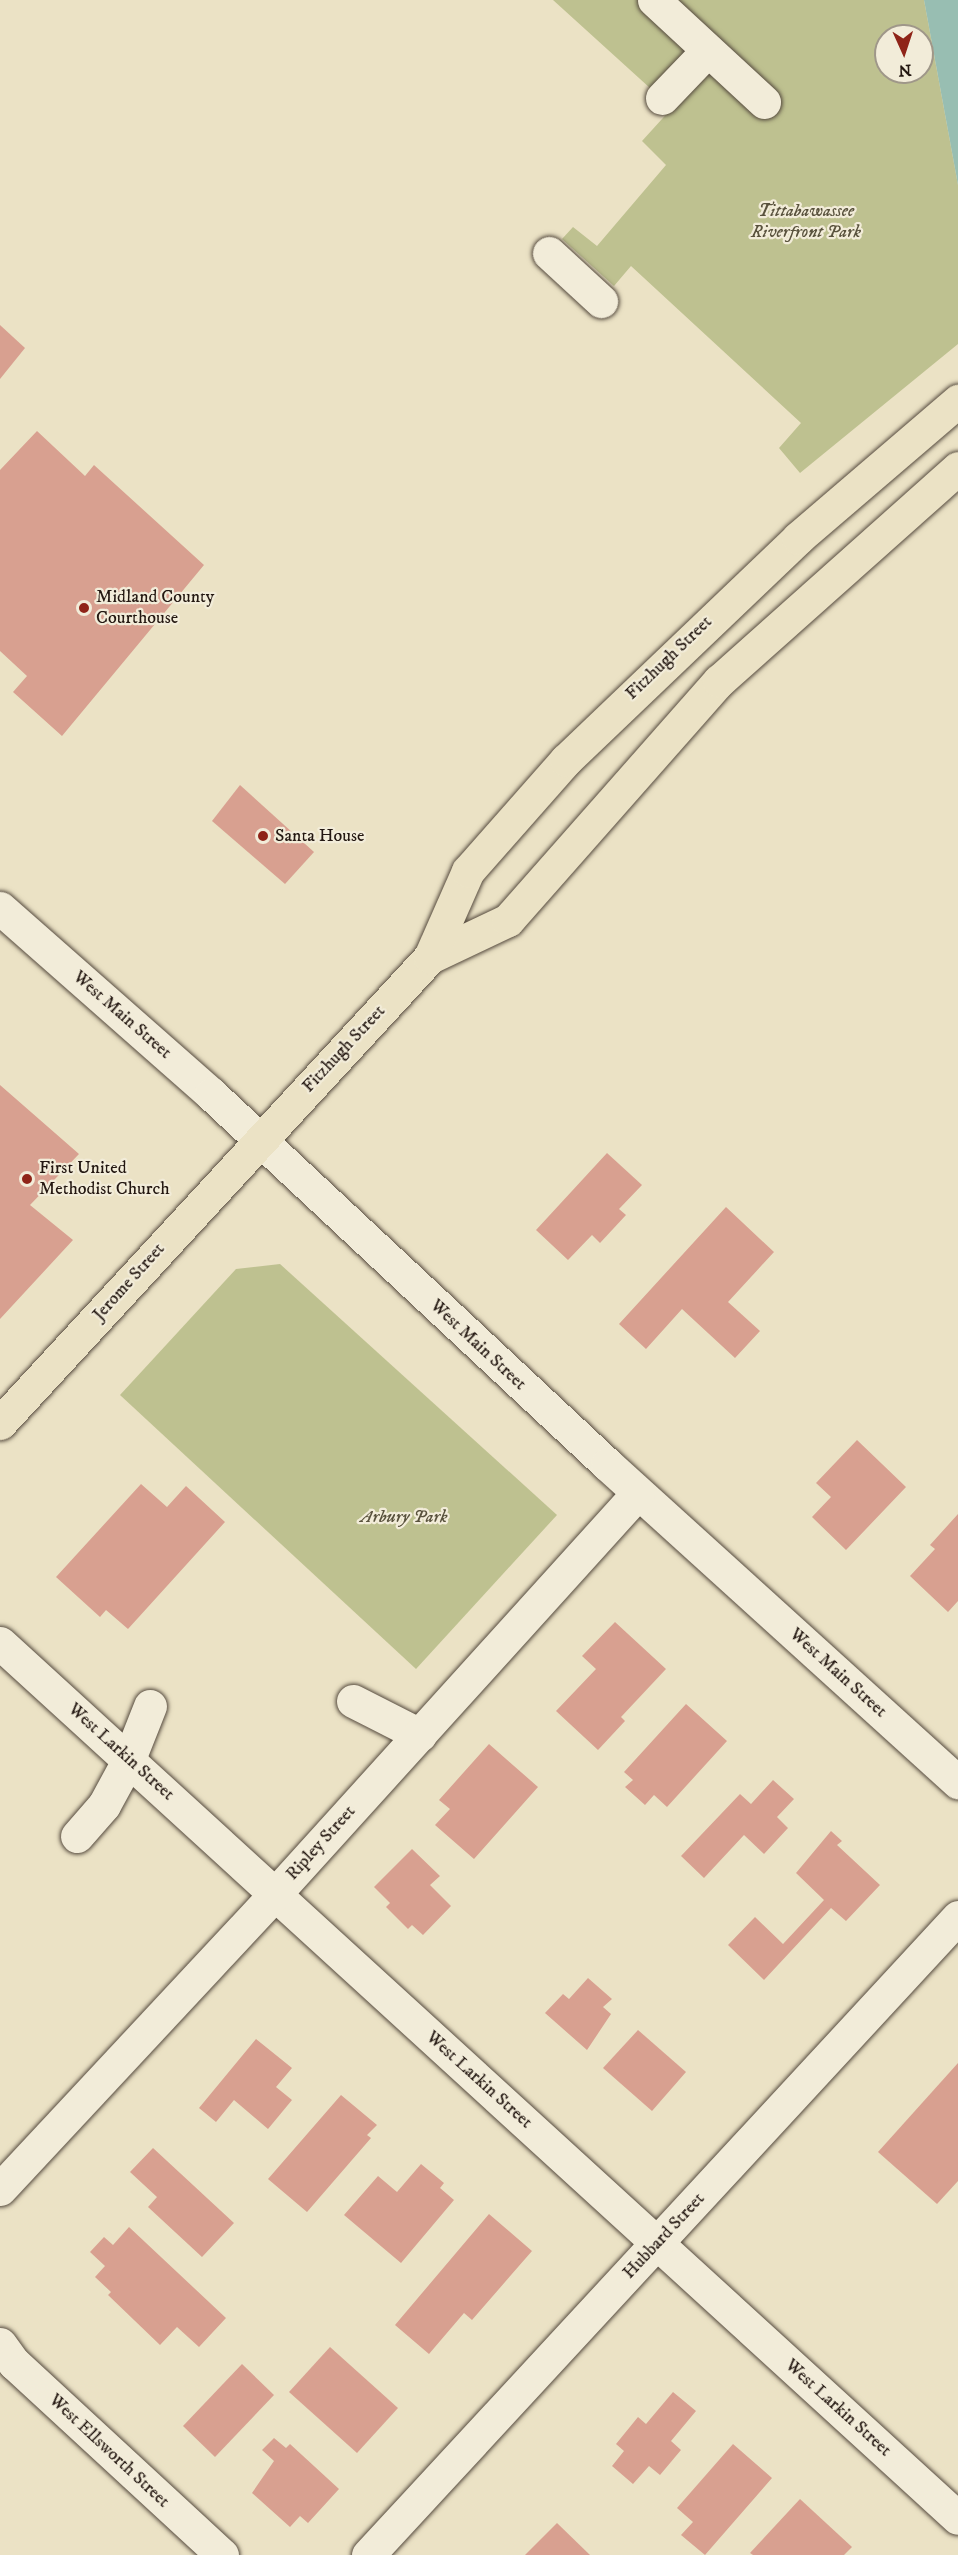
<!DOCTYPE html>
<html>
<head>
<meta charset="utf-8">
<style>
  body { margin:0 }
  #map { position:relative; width:958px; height:2555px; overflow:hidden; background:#ebe2c5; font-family:"IM FELL DW Pica",serif }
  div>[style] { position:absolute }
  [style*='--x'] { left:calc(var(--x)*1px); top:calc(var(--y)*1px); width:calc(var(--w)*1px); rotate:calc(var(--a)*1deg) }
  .green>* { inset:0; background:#bec190 }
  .water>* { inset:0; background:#98beb2 }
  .building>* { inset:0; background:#d8a090 }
  .roads { filter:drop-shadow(0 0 2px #554a3e) drop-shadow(0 0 2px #554a3e) }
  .minor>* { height:33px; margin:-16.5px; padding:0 16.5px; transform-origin:16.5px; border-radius:16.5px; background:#f2ecd9 }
  .highway>* { height:33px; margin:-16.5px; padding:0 16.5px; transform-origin:16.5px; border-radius:16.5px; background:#ebe2c5 }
  .dots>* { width:16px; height:16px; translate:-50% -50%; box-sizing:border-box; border:3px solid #f2ecd9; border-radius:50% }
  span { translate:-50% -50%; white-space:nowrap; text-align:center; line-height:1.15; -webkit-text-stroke:4.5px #f2ecd9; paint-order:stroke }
  .park-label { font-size:18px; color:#59523d; font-style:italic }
  .poi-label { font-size:18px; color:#231711 }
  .left { translate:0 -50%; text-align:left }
  .street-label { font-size:18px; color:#231711 }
  .north { position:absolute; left:874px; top:24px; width:60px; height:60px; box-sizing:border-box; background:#f2ecd9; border:2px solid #9f9789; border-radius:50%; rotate:177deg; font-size:16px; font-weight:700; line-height:24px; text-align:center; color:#231711 }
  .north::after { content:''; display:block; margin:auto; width:21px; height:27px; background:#8f2418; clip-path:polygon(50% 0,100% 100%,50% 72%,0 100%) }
</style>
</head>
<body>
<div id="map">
  <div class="green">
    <i style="clip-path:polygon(evenodd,553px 0,924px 0,958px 185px,958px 344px,800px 473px,779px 448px,801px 423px,631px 266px,614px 286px,562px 239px,573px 227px,597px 246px,666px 165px,642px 141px,672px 108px,553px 0,886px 36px,922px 36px,922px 72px,886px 72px,886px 36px)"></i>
    <i style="clip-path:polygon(280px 1264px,557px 1515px,416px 1669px,120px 1395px,236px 1269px)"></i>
  </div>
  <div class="water">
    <i style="clip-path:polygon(924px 0,958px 0,958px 185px)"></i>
  </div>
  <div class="building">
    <i style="clip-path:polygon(0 325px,25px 348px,0 379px)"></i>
    <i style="clip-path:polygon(37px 431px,85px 476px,94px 465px,204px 565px,62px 736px,13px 692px,27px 676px,0 651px,0 470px)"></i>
    <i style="clip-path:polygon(240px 785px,314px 852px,285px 884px,212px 821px)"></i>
    <i style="clip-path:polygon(0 1085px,79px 1154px,30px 1205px,73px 1240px,0 1319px)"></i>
    <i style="clip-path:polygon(607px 1153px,642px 1185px,619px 1209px,626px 1215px,600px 1243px,592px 1235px,568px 1260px,536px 1230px)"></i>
    <i style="clip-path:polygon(726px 1207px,774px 1252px,728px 1302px,760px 1331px,735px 1358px,682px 1309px,646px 1349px,619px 1324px)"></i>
    <i style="clip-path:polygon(857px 1440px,906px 1487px,846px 1550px,812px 1517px,831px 1497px,816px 1483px)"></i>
    <i style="clip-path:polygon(141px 1484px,167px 1507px,186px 1486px,225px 1522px,128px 1629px,106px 1610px,100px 1617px,56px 1577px)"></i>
    <i style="clip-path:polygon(958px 1514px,958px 1601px,948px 1612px,910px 1576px,935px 1549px,930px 1545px)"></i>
    <i style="clip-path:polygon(615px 1622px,666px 1669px,621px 1717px,625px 1721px,598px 1750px,556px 1711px,596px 1669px,582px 1656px)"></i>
    <i style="clip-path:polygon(686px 1704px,727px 1741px,667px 1807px,654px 1795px,645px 1805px,625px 1787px,633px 1780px,624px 1772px)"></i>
    <i style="clip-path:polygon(489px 1744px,538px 1787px,474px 1859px,435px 1825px,450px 1809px,439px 1800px)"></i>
    <i style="clip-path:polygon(773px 1780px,794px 1799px,777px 1817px,788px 1828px,764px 1854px,744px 1835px,704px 1878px,681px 1856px,740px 1794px,751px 1804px)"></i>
    <i style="clip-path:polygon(831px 1831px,842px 1841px,837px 1845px,880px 1885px,846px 1921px,831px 1908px,764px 1980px,728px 1945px,755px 1917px,783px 1944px,824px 1900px,796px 1873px)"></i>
    <i style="clip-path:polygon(412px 1849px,440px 1876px,430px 1885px,451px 1906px,423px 1935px,412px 1925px,408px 1929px,386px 1907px,390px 1903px,374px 1887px)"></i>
    <i style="clip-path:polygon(588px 1978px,612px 1999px,603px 2007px,611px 2014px,587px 2050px,545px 2013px,563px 1994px,569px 1999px)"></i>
    <i style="clip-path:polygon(638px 2030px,686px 2072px,652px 2111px,603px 2068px)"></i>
    <i style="clip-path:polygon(256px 2039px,292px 2068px,276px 2087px,292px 2100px,268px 2129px,234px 2100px,216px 2122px,199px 2108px)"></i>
    <i style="clip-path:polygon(958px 2063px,958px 2181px,937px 2204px,878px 2152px)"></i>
    <i style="clip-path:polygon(341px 2095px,377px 2125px,367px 2135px,371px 2138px,307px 2212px,268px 2179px)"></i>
    <i style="clip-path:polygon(153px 2148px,234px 2223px,202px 2257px,148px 2207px,157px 2197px,130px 2172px)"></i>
    <i style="clip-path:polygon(421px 2164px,444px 2183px,440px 2188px,454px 2200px,401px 2263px,344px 2215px,378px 2176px,397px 2192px)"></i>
    <i style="clip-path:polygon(489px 2214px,532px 2251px,472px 2320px,464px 2313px,429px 2354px,395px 2325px)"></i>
    <i style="clip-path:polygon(129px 2227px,226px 2318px,199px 2347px,177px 2327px,160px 2345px,108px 2295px,111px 2292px,95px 2277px,105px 2266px,90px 2252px,104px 2237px,113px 2245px)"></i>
    <i style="clip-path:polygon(330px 2347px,398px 2408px,357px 2453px,289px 2392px)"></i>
    <i style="clip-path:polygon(242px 2364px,274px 2395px,215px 2457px,183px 2426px)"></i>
    <i style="clip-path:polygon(673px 2392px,696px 2411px,671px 2441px,681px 2450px,660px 2475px,649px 2466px,633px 2484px,612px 2466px,624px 2451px,616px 2444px,638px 2417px,646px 2424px)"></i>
    <i style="clip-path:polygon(274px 2438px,286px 2448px,290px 2444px,339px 2489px,308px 2523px,300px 2516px,290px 2527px,252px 2493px,274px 2461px,262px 2450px)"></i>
    <i style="clip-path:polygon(733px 2444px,772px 2478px,705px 2555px,681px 2535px,693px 2522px,677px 2508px)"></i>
    <i style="clip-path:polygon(800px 2499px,852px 2547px,844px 2555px,753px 2555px,750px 2553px)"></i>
    <i style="clip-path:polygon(557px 2523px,590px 2555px,525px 2555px)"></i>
  </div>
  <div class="roads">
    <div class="minor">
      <i style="--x:654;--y:0;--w:150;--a:42.8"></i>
      <i style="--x:662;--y:98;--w:66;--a:-46.2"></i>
      <i style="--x:549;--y:253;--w:71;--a:42.7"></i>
      <i style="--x:0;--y:908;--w:281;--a:41.4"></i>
      <i style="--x:211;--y:1094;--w:542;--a:43.06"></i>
      <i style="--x:607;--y:1464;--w:474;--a:42.2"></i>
      <i style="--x:0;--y:1643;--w:1297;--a:42.41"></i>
      <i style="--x:353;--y:1701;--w:75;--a:26.9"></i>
      <i style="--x:77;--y:1836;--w:41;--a:-48.9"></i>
      <i style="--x:104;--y:1805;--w:52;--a:-61.5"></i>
      <i style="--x:129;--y:1759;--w:57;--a:-68.4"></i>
      <i style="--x:0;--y:2189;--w:403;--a:-47"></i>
      <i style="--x:275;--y:1894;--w:541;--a:-47.85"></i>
      <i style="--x:0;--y:2344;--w:24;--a:54"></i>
      <i style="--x:14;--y:2363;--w:283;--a:42.7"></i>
      <i style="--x:368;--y:2555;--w:869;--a:-47.24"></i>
    </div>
    <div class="highway">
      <i style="--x:430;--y:957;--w:86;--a:-25.4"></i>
      <i style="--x:508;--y:920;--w:319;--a:-48.6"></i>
      <i style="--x:719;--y:681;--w:320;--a:-41.7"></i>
      <i style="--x:0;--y:1423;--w:634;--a:-47.3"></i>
      <i style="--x:430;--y:957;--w:94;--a:-66.2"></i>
      <i style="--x:468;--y:871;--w:148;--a:-48.6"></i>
      <i style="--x:566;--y:760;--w:321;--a:-43.7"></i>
      <i style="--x:798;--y:538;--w:211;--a:-40.6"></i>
    </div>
  </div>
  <div class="dots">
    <i style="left:84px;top:608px;background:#8f2418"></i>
    <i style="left:263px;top:836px;background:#8f2418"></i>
    <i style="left:27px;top:1179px;background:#8f2418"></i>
  </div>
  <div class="park-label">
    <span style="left:806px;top:222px">Tittabawassee<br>Riverfront Park</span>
    <span style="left:404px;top:1517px">Arbury Park</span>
  </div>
  <div class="poi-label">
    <span class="left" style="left:96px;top:608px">Midland County<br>Courthouse</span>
    <span class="left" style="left:275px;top:836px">Santa House</span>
    <span class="left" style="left:39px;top:1179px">First United<br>Methodist Church</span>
  </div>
  <div class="street-label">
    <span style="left:669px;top:658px;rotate:-44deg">Fitzhugh Street</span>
    <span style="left:122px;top:1015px;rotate:41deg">West Main Street</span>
    <span style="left:344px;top:1049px;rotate:-47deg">Fitzhugh Street</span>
    <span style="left:129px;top:1282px;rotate:-48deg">Jerome Street</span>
    <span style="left:478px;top:1345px;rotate:43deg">West Main Street</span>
    <span style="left:838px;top:1673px;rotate:42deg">West Main Street</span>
    <span style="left:121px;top:1752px;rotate:42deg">West Larkin Street</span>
    <span style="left:321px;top:1843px;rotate:-48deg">Ripley Street</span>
    <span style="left:479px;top:2080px;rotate:42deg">West Larkin Street</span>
    <span style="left:664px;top:2236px;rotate:-47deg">Hubbard Street</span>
    <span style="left:838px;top:2408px;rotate:42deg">West Larkin Street</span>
    <span style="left:109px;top:2451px;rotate:43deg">West Ellsworth Street</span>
  </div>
  <div class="north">N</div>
</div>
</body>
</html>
